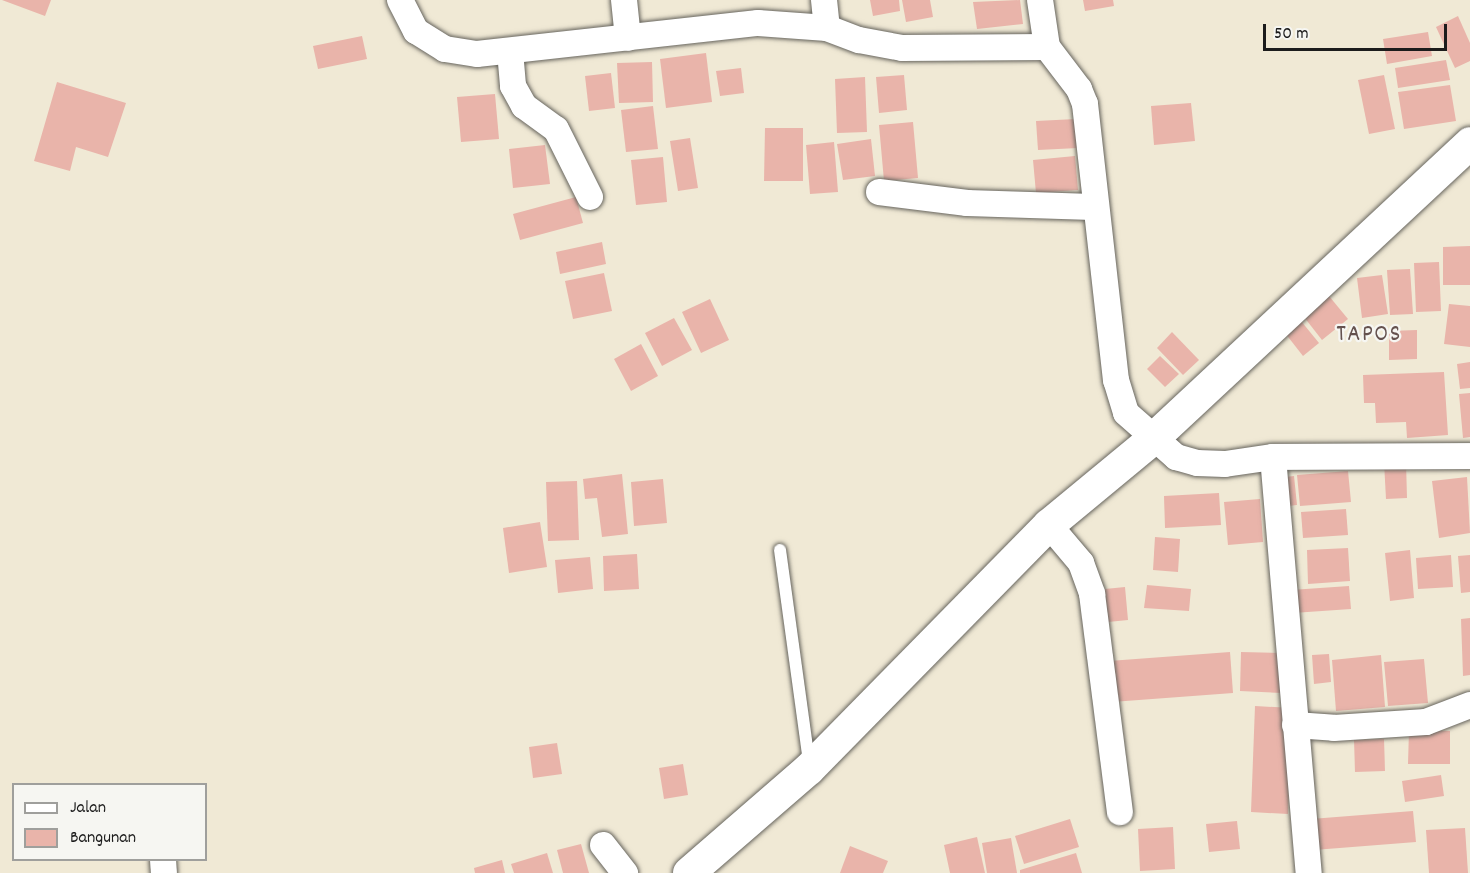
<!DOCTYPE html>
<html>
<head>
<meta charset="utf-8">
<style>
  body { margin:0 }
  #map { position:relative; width:1470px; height:873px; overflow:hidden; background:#f0e9d5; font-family:Dekko,sans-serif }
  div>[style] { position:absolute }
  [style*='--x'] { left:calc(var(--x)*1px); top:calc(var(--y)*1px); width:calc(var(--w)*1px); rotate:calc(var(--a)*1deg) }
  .building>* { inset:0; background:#e9b4aa }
  .roads { filter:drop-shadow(0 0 2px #66645d) drop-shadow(0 0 2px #66645d) }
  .service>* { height:12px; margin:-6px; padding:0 6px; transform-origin:6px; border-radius:6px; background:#fff }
  .minor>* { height:26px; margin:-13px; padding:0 13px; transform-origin:13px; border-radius:13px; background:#fff }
  .tertiary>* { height:32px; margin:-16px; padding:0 16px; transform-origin:16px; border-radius:16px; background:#fff }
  span { translate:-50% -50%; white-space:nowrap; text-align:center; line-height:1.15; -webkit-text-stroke:4.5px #f6f6f2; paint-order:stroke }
  .quarter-label { font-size:24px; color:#64514e; letter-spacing:1.5px }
  .legend { position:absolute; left:12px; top:783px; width:195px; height:78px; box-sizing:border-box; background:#f6f6f2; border:2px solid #9f9f9c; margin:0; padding:8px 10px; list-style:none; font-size:18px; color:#1c1c1c }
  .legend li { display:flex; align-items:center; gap:12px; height:30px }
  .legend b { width:30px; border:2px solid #9f9f9c }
  .scale { position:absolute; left:1263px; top:24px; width:184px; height:27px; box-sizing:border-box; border:3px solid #1c1c1c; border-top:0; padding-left:8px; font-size:18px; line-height:21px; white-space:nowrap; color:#1c1c1c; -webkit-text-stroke:4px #f6f6f2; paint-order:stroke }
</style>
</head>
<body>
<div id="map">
  <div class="building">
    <i style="clip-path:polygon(2px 0,51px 0,45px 16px)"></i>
    <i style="clip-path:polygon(870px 0,899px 0,900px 11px,873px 16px)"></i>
    <i style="clip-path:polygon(902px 0,930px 0,933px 17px,906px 22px)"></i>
    <i style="clip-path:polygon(1020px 0,1023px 24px,977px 29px,973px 2px)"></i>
    <i style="clip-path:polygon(1083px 0,1113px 0,1114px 6px,1085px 11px)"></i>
    <i style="clip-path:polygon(1458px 16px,1470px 43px,1470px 61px,1455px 68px,1436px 27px)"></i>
    <i style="clip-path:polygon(1428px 32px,1432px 56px,1387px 64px,1383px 39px)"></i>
    <i style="clip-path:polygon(362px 36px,367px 59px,318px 69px,313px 46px)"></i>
    <i style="clip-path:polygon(706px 53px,712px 102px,666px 108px,660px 59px)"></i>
    <i style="clip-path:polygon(1446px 60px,1450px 80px,1398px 88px,1395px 68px)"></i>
    <i style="clip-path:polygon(652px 62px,653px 102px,619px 103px,617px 63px)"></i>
    <i style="clip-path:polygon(741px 68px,744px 93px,720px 96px,716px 71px)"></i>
    <i style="clip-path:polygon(611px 73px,615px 108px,589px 111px,585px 76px)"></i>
    <i style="clip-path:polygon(904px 75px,907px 110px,879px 113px,876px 77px)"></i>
    <i style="clip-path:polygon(1384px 75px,1395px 129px,1369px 134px,1358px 80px)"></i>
    <i style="clip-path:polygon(865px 77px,867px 132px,837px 133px,835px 79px)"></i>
    <i style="clip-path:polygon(57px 82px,126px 103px,108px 157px,76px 147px,70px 171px,34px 161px)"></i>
    <i style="clip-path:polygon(1450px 85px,1456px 121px,1404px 129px,1398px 92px)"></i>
    <i style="clip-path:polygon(495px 94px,499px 139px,461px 142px,457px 97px)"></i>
    <i style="clip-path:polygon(1191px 103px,1195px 141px,1154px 145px,1151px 106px)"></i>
    <i style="clip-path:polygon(653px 106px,658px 149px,626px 152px,621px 110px)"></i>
    <i style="clip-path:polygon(1076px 119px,1078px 148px,1038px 150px,1036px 121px)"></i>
    <i style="clip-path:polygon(913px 122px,918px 178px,884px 181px,879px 125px)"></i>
    <i style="clip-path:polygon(765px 128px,803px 128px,803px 181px,764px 181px)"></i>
    <i style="clip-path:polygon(690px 138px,698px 188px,678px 191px,670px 141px)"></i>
    <i style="clip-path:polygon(871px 139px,875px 176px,843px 180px,837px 144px)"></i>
    <i style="clip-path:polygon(834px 142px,838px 192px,810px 194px,806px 145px)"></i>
    <i style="clip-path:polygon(545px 145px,550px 184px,513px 188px,509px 149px)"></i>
    <i style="clip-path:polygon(1075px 156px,1078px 190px,1036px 193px,1033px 160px)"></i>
    <i style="clip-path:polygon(663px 157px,667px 202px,636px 205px,631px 160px)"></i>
    <i style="clip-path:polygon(576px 197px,583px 223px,520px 240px,513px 214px)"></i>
    <i style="clip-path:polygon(602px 242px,606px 264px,560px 274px,556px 252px)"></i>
    <i style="clip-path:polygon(1470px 246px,1470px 285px,1443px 285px,1443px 247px)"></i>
    <i style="clip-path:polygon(1439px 262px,1441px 311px,1416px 312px,1414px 263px)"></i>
    <i style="clip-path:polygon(1410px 269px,1413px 314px,1390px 315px,1387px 270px)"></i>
    <i style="clip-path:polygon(604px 273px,612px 311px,573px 319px,565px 281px)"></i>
    <i style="clip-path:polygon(1382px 275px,1388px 314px,1362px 318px,1357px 278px)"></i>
    <i style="clip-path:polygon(1329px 296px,1348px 319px,1322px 340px,1304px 317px)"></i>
    <i style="clip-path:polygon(710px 299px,729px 340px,701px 353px,682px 312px)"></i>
    <i style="clip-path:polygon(1449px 304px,1470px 306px,1470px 347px,1444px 344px)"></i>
    <i style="clip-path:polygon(674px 318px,692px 350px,662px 366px,645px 333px)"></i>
    <i style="clip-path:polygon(1301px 321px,1319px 343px,1303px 356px,1285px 333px)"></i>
    <i style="clip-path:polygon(1417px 330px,1417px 359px,1389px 360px,1389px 331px)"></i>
    <i style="clip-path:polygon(1172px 332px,1199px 360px,1183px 375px,1157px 348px)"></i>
    <i style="clip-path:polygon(641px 344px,658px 376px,631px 391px,614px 359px)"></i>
    <i style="clip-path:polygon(1160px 356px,1179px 374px,1165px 387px,1147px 369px)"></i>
    <i style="clip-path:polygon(1470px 362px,1470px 388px,1460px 389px,1457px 364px)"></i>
    <i style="clip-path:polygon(1444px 372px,1448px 435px,1407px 438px,1406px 422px,1376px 423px,1375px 403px,1364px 403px,1363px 375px)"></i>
    <i style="clip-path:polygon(1470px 393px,1470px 437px,1463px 438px,1459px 394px)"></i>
    <i style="clip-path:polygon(1384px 462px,1406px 462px,1407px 498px,1386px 499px)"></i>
    <i style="clip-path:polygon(1348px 471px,1351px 502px,1300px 506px,1297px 475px)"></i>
    <i style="clip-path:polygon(622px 474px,628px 534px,602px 537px,597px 498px,585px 499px,583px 479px)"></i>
    <i style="clip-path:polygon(1294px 476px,1297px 505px,1280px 507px,1277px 478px)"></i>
    <i style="clip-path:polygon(1467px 477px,1470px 533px,1439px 538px,1432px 481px)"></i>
    <i style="clip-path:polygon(663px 479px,667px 523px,634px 526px,631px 482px)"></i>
    <i style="clip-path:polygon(577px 481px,579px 540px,548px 541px,546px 482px)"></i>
    <i style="clip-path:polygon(1219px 493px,1221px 525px,1165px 528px,1164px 496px)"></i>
    <i style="clip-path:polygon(1260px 499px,1263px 542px,1228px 545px,1224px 502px)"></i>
    <i style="clip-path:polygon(1346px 509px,1348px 535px,1303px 538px,1301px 512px)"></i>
    <i style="clip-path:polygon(540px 522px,547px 567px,509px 573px,503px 528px)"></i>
    <i style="clip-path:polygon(1155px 537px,1180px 539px,1178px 572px,1153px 570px)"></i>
    <i style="clip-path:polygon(1348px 548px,1350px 581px,1308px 584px,1307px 550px)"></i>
    <i style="clip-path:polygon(1410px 550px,1414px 598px,1390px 601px,1385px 553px)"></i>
    <i style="clip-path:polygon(637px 554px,639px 589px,604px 591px,603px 556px)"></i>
    <i style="clip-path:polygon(1451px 555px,1453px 587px,1418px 589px,1416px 558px)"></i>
    <i style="clip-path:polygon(1470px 555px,1470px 592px,1461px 593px,1458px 556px)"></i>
    <i style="clip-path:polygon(590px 557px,593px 589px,558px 593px,555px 560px)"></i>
    <i style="clip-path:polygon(1147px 585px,1191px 589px,1189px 611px,1144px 608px)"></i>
    <i style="clip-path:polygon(1349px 586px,1351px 609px,1293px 613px,1291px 590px)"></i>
    <i style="clip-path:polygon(1125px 587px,1128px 620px,1108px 622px,1105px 589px)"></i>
    <i style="clip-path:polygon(1470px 618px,1470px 675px,1463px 676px,1461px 619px)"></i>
    <i style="clip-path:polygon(1230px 652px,1233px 693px,1112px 702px,1109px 661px)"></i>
    <i style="clip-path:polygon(1241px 652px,1283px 653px,1282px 693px,1240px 691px)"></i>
    <i style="clip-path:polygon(1329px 654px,1331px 682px,1314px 684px,1312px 655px)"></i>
    <i style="clip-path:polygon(1381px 655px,1385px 707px,1336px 711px,1332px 660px)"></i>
    <i style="clip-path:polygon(1424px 659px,1428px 703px,1388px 706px,1384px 662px)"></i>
    <i style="clip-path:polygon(1255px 706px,1292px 708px,1288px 814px,1251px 812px)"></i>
    <i style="clip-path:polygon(1409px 730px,1450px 731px,1450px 764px,1408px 764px)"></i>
    <i style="clip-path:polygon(1384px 739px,1385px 771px,1355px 772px,1354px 740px)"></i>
    <i style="clip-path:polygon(557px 743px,562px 774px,533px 778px,529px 747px)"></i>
    <i style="clip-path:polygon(683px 764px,688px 795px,664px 799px,659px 768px)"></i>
    <i style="clip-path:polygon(1441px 775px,1444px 796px,1405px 802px,1402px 781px)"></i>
    <i style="clip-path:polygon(1413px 811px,1416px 842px,1314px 850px,1311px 819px)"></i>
    <i style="clip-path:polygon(1070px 819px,1079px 847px,1024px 864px,1015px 836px)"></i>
    <i style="clip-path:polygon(1237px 821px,1240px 849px,1209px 852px,1206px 824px)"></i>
    <i style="clip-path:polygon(1173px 827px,1175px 869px,1140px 871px,1138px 829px)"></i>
    <i style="clip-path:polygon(1465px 828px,1468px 873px,1429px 873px,1426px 830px)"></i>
    <i style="clip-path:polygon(977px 837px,985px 873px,950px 873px,944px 845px)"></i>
    <i style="clip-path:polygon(1011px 838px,1017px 873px,987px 873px,982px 843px)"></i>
    <i style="clip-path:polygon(581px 844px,589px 873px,563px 873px,557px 850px)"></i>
    <i style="clip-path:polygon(850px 846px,888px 861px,883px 873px,840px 873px)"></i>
    <i style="clip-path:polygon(547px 853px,553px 873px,514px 873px,511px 864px)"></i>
    <i style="clip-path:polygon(1076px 853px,1082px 873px,1020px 873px,1020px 870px)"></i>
    <i style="clip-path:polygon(502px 860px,505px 873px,475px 873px,474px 868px)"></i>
  </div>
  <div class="roads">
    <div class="service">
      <i style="--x:780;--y:550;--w:215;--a:82.2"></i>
    </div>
    <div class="minor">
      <i style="--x:400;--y:0;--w:35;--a:63"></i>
      <i style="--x:416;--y:31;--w:34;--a:32"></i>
      <i style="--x:445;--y:49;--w:32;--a:9"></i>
      <i style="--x:477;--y:54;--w:283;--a:-6.3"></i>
      <i style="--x:758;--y:23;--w:69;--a:4.1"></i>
      <i style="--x:827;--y:28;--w:34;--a:21"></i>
      <i style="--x:859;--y:40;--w:44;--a:10.5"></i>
      <i style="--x:902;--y:48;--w:145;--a:-0.4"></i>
      <i style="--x:624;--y:0;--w:38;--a:84"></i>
      <i style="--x:824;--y:0;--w:28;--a:84"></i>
      <i style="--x:1040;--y:0;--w:48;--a:81.5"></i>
      <i style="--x:1047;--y:47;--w:53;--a:52.7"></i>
      <i style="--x:1079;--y:89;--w:16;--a:68"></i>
      <i style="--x:1085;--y:104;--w:278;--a:83.6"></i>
      <i style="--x:1116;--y:380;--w:34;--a:73"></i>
      <i style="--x:1126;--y:413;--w:67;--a:41.3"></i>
      <i style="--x:1176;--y:457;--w:22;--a:16"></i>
      <i style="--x:1197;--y:463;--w:28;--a:2"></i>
      <i style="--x:1225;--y:464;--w:49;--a:-8.3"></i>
      <i style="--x:1273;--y:457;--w:197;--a:-0.3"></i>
      <i style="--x:510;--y:51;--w:35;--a:85"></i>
      <i style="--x:513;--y:86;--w:23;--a:61"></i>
      <i style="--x:524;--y:106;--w:39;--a:36"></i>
      <i style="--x:556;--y:129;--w:76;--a:63.4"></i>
      <i style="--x:879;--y:192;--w:89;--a:7.1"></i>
      <i style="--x:967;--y:203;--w:126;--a:1.8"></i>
      <i style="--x:1273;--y:457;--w:418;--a:85.1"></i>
      <i style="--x:1049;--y:525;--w:50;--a:49.9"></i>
      <i style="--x:1081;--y:563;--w:33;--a:70"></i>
      <i style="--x:1092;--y:594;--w:220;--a:82.7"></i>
      <i style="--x:1295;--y:725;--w:39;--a:4"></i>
      <i style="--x:1334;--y:728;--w:92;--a:-3.7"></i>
      <i style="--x:1426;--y:722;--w:47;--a:-21.1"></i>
      <i style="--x:603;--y:845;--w:36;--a:52"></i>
      <i style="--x:163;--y:860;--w:13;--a:86"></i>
    </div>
    <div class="tertiary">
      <i style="--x:689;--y:873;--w:159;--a:-40.9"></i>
      <i style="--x:809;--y:769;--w:342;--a:-45.5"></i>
      <i style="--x:1049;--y:525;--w:135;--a:-39.6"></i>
      <i style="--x:1153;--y:439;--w:434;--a:-43"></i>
    </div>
  </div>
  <div class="quarter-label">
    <span style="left:1369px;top:336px">TAPOS</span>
  </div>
  <ul class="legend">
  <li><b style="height:8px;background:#fff"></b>Jalan</li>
  <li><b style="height:16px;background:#e9b4aa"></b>Bangunan</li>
  </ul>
  <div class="scale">50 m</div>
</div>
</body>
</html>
